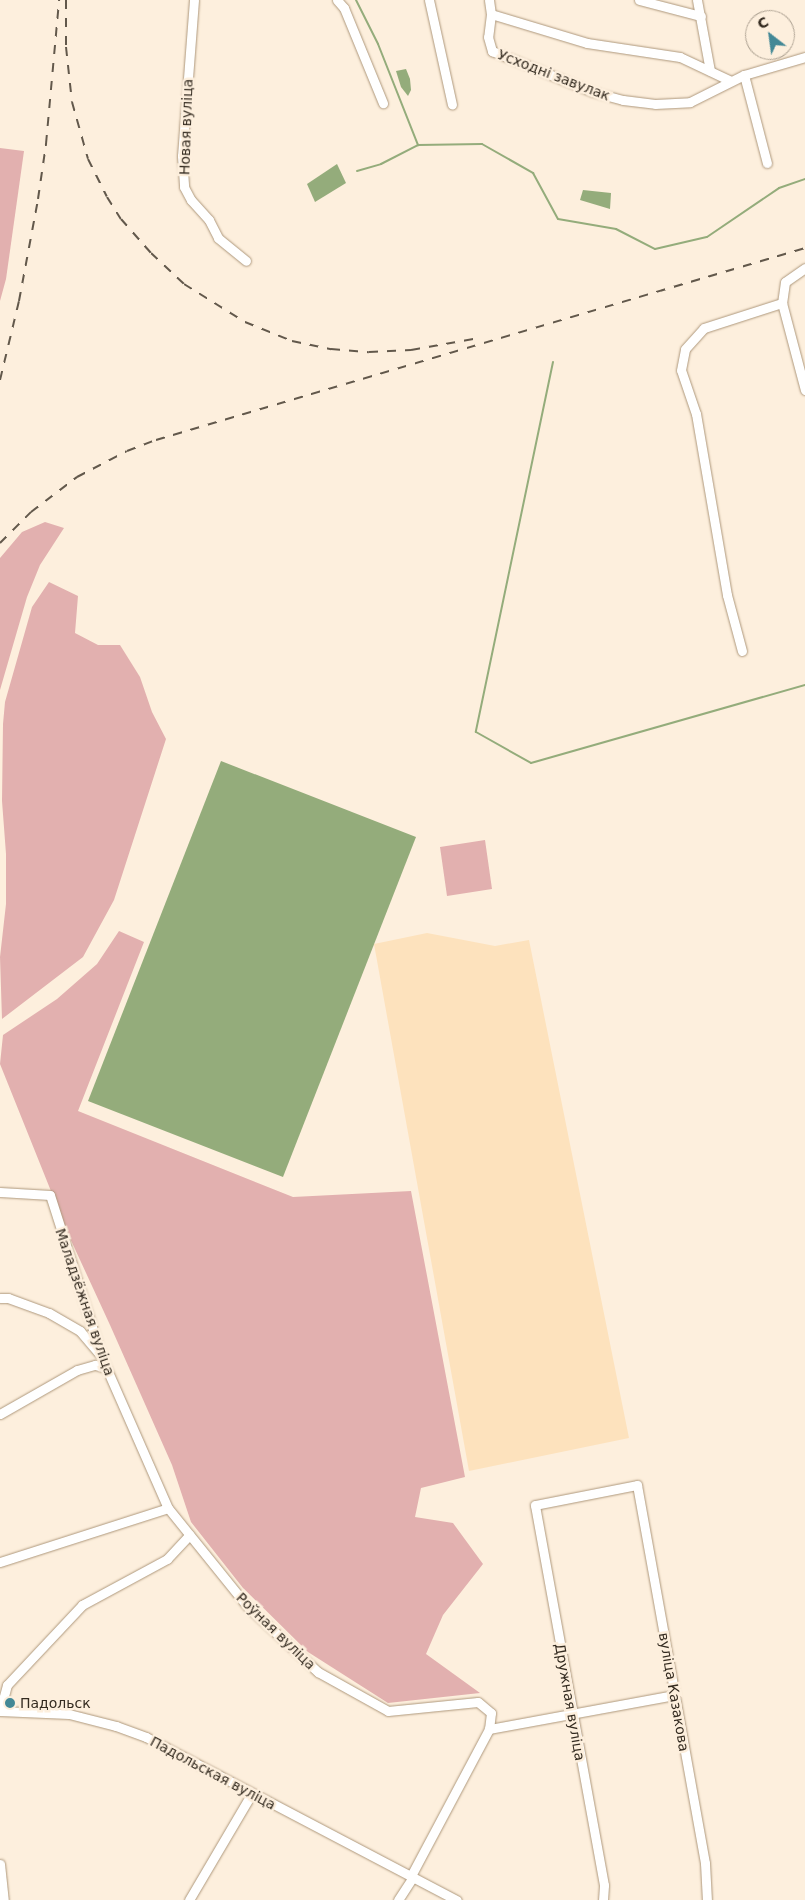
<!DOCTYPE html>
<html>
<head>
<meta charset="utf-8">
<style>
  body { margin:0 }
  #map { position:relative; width:805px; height:1900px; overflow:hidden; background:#fdefdd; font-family:"DejaVu Sans",sans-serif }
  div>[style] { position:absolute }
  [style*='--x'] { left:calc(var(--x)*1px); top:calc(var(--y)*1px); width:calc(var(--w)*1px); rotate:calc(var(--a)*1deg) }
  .built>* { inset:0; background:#fde2bd }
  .green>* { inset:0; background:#e2b0af }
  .water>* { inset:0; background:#94ac7b }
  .stream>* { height:2px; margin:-1px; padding:0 1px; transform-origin:1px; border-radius:1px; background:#94ac7b }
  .roads { filter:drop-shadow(0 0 1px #ae987c) drop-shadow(0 0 1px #ae987c) }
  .minor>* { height:9px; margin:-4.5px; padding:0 4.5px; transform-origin:4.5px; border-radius:4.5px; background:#fff }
  .rail>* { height:2px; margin-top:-1px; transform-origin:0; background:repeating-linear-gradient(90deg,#62584b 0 9px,transparent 0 18px) }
  .dots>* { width:14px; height:14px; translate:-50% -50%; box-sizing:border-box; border:2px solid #fdefdd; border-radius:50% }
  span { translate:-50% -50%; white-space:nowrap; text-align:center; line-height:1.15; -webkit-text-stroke:5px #fdefdd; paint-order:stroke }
  .street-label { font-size:14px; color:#342b20 }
  .poi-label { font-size:14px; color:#342b20 }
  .left { translate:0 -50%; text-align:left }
  .north { position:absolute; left:745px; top:10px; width:50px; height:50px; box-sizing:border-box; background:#fdefdd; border:1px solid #ada191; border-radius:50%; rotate:330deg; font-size:14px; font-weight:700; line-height:20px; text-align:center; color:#342b20 }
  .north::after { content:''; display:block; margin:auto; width:18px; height:22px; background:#438896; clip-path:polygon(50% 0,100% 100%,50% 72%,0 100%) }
</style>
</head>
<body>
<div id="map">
  <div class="built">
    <i style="clip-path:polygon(427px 933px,495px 946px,529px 940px,629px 1438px,469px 1471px,374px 944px)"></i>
  </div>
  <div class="green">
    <i style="clip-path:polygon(0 148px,24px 151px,6px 279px,0 301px)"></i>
    <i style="clip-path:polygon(45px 522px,64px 528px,40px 565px,27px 597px,0 690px,0 558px,22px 532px)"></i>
    <i style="clip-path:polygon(49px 582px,78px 596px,75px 633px,98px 645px,120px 645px,140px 677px,152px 712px,166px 739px,114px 900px,83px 957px,2px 1019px,0 957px,6px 904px,6px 854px,2px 801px,3px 724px,5px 702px,32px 607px)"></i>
    <i style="clip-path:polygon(485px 840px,492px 889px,447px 896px,440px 847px)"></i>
    <i style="clip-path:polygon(119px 931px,144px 942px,78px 1111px,293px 1197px,411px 1191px,465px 1477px,421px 1488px,415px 1517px,453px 1523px,483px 1564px,443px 1615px,426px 1654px,480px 1693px,388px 1703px,308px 1652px,243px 1588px,191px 1522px,172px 1465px,110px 1325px,69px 1236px,0 1064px,3px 1035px,57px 999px,97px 964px)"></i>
  </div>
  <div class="water">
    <i style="clip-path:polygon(406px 69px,410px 79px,411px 90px,408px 96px,401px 87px,396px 71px)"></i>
    <i style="clip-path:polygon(337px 164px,346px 183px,315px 202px,307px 184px)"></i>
    <i style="clip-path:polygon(583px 190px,611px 193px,610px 209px,580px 200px)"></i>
    <i style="clip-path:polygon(221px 761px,416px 837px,283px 1177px,88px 1101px)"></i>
  </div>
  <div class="stream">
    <i style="--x:356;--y:0;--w:49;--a:63.4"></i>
    <i style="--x:378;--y:44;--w:109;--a:68.4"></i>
    <i style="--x:357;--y:171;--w:25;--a:-16"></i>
    <i style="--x:381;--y:164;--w:42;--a:-27.2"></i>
    <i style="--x:418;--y:145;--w:64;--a:-0.9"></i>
    <i style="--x:482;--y:144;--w:59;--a:29.6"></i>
    <i style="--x:533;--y:173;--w:52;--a:61.5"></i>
    <i style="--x:558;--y:219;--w:59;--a:9.8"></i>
    <i style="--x:616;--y:229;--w:44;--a:27.1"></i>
    <i style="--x:655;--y:249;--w:53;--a:-13"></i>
    <i style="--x:707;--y:237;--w:87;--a:-34.2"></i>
    <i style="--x:779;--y:188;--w:28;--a:-19"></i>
    <i style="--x:553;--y:362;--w:378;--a:101.8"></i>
    <i style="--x:476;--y:732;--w:63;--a:29.4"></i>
    <i style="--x:531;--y:763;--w:285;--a:-15.9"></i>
  </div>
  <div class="roads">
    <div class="minor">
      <i style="--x:194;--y:0;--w:156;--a:94.4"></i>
      <i style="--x:182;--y:156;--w:31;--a:86"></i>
      <i style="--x:184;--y:187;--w:15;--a:62"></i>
      <i style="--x:191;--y:200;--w:27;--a:48"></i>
      <i style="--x:209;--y:220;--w:20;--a:63"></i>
      <i style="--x:218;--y:238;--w:36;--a:39"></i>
      <i style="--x:337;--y:0;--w:11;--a:49"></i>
      <i style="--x:344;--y:8;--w:103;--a:67.7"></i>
      <i style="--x:429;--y:0;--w:107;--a:77.6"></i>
      <i style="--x:489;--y:0;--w:14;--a:82"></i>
      <i style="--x:491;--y:14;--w:23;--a:97"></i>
      <i style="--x:488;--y:37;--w:15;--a:74"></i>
      <i style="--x:492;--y:51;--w:109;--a:22.1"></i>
      <i style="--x:593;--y:92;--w:31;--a:15"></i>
      <i style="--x:623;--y:100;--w:32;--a:7"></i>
      <i style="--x:655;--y:104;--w:35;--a:-3"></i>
      <i style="--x:690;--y:102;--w:60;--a:-26.6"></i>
      <i style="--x:744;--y:75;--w:64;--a:-16.4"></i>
      <i style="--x:639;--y:0;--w:64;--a:14.5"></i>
      <i style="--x:697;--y:0;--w:72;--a:79.6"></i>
      <i style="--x:491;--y:14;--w:100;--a:16.8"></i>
      <i style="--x:587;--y:43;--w:94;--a:8.6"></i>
      <i style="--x:680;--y:57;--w:56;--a:25.2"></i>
      <i style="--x:744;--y:75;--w:91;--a:75.4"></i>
      <i style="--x:805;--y:268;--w:24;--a:145"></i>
      <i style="--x:785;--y:282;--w:21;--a:98"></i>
      <i style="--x:782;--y:303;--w:90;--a:75.2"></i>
      <i style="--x:742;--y:651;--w:58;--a:-105"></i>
      <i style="--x:727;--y:595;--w:184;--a:-99.7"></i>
      <i style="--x:696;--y:414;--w:46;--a:-108.8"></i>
      <i style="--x:681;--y:370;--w:21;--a:-79"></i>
      <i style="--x:685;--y:349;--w:28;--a:-48"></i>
      <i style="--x:704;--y:328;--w:82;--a:-17.8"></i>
      <i style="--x:0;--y:1192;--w:50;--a:3.4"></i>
      <i style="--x:50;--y:1195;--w:171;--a:72.3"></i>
      <i style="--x:102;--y:1358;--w:164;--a:66.3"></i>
      <i style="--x:168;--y:1508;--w:127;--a:51.1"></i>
      <i style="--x:248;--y:1607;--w:96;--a:42.9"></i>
      <i style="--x:318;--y:1672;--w:80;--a:29.1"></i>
      <i style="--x:388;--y:1711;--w:90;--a:-5.7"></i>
      <i style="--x:478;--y:1702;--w:17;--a:40"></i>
      <i style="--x:491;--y:1713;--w:16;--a:97"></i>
      <i style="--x:489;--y:1729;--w:166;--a:118"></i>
      <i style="--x:0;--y:1298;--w:8;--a:0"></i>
      <i style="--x:8;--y:1298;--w:44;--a:20.1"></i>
      <i style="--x:49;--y:1313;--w:36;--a:30"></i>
      <i style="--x:80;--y:1331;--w:30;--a:50"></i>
      <i style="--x:0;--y:1414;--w:89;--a:-29.7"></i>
      <i style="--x:77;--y:1370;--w:19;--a:-16"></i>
      <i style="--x:95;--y:1365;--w:11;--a:15"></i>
      <i style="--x:0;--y:1562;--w:176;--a:-17.8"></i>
      <i style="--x:0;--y:1711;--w:69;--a:2.5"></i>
      <i style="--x:69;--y:1714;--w:49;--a:14.3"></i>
      <i style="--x:116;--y:1726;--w:32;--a:20"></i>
      <i style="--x:146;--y:1737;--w:351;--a:27.7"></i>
      <i style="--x:0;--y:1711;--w:27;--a:-75"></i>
      <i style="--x:7;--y:1685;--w:110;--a:-46.8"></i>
      <i style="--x:82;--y:1605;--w:97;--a:-28.4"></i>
      <i style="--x:167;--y:1559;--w:33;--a:-47"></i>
      <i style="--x:489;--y:1729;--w:188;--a:-10.4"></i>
      <i style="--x:0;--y:1864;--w:36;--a:84"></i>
      <i style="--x:189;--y:1900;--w:124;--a:-59.5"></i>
      <i style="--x:398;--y:1900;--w:27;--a:-57"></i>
      <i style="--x:603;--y:1900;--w:15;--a:-86"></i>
      <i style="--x:604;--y:1885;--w:386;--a:-100.3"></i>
      <i style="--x:535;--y:1505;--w:104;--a:-11.1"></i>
      <i style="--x:637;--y:1485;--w:384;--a:79.8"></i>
      <i style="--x:705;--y:1863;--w:37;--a:87"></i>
    </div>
  </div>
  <div class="rail">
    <i style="--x:66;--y:0;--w:47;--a:90"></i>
    <i style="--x:66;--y:47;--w:55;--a:83.8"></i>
    <i style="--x:72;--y:102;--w:59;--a:74.3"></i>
    <i style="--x:88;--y:159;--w:42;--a:63.4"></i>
    <i style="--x:107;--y:197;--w:26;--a:58"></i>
    <i style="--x:121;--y:219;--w:45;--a:48.6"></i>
    <i style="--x:151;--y:253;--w:45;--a:43.2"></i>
    <i style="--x:184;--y:284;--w:72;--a:31.9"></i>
    <i style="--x:245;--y:322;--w:51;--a:22"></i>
    <i style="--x:292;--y:341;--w:40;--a:12"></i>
    <i style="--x:331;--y:349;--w:38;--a:5"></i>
    <i style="--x:369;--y:352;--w:42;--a:-2.7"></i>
    <i style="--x:411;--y:350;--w:69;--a:-10"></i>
    <i style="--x:0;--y:380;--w:81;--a:-76.5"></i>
    <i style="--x:19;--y:301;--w:104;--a:-79.4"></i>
    <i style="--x:38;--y:199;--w:56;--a:-81.7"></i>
    <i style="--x:46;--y:144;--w:145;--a:-84.8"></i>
    <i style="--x:0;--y:543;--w:44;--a:-45"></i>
    <i style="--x:31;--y:512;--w:58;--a:-37.3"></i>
    <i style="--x:77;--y:477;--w:56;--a:-27.5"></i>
    <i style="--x:127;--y:451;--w:31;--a:-21"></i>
    <i style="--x:156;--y:440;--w:677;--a:-16.48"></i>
  </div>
  <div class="dots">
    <i style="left:10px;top:1703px;background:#438896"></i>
  </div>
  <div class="street-label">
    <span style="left:554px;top:75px;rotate:21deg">Усходні завулак</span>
    <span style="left:186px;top:127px;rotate:-88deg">Новая вуліца</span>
    <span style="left:85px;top:1302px;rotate:71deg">Маладзёжная вуліца</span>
    <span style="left:276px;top:1631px;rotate:44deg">Роўная вуліца</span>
    <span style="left:674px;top:1692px;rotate:80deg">вуліца Казакова</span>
    <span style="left:570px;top:1702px;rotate:80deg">Дружная вуліца</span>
    <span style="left:213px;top:1773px;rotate:28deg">Падольская вуліца</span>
  </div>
  <div class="poi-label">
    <span class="left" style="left:20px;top:1703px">Падольск</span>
  </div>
  <div class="north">С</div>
</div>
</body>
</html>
